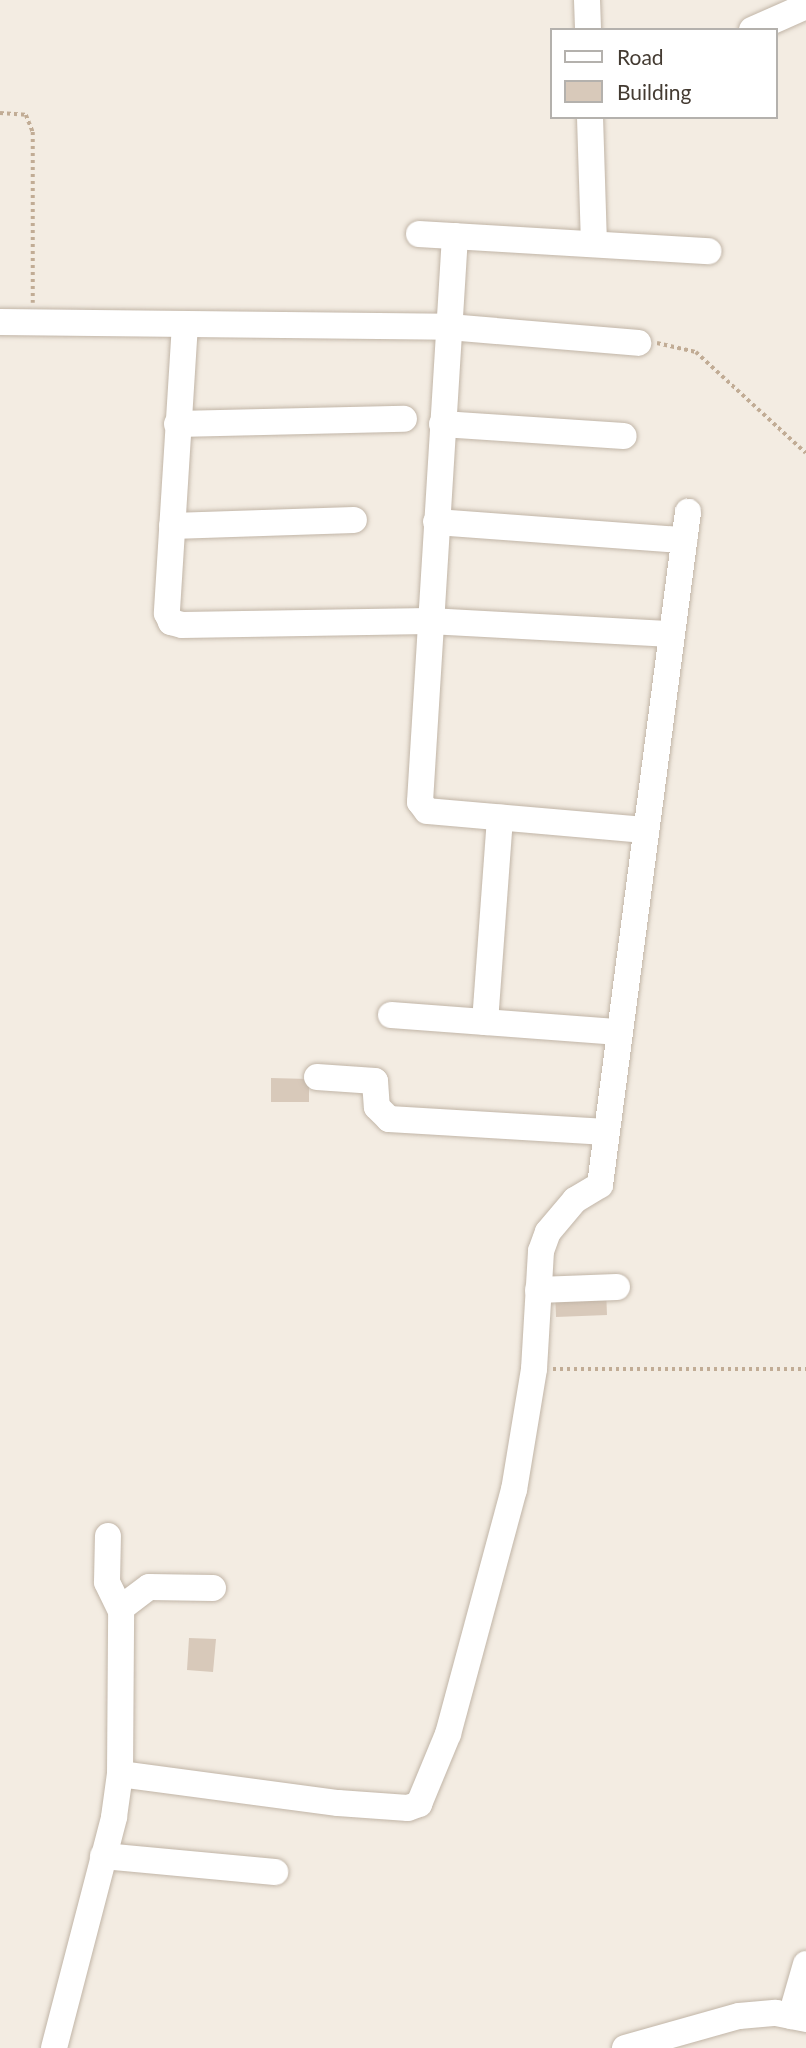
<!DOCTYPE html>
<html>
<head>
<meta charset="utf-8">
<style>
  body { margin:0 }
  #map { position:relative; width:806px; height:2048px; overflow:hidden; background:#f3ece2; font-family:Lato,sans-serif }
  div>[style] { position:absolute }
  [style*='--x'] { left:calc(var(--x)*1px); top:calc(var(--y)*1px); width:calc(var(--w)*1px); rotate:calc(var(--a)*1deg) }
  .building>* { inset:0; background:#d8c9ba }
  .path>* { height:3.5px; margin-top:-1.75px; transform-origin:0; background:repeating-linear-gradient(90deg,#c1ac95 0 3.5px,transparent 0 7px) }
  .roads { filter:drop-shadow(0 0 2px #c1b5a7) drop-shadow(0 0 2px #c1b5a7) }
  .minor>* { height:26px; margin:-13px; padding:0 13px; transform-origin:13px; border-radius:13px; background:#fff }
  span { translate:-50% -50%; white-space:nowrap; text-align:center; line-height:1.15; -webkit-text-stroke:7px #fff; paint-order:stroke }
  .legend { position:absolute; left:550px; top:28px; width:228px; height:91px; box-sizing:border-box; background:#fff; border:2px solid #b4b1ad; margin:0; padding:9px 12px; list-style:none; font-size:21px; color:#443b32 }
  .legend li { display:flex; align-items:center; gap:14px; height:35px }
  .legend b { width:35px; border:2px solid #b4b1ad }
</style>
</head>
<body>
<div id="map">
  <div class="building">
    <i style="clip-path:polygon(271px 1078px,309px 1079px,309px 1102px,271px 1102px)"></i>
    <i style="clip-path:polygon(606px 1290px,607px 1315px,556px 1317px,555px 1291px)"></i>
    <i style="clip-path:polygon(189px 1638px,216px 1639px,213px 1672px,187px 1670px)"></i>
  </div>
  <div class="path">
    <i style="--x:0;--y:113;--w:26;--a:4"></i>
    <i style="--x:26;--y:115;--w:18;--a:68"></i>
    <i style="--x:33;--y:132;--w:171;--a:90"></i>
    <i style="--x:657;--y:343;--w:40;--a:13"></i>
    <i style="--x:696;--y:352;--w:149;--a:42.6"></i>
    <i style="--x:553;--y:1369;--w:253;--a:0"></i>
  </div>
  <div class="roads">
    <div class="minor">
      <i style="--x:587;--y:0;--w:30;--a:88"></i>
      <i style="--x:752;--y:30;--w:59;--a:-24"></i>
      <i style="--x:590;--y:117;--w:127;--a:88.2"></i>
      <i style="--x:419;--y:234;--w:290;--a:3.4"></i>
      <i style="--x:455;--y:236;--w:567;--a:93.54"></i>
      <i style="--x:420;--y:802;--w:11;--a:52"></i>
      <i style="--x:427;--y:811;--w:220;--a:5"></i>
      <i style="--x:0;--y:322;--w:449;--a:0.6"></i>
      <i style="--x:449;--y:327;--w:190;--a:4.8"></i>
      <i style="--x:185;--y:324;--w:290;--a:93.6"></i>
      <i style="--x:167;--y:613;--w:10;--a:66"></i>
      <i style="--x:171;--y:622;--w:11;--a:15"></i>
      <i style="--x:182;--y:625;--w:247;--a:-0.9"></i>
      <i style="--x:429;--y:621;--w:243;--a:3.1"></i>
      <i style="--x:177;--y:424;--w:227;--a:-1.3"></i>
      <i style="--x:442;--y:424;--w:182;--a:3.8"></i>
      <i style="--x:436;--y:522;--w:249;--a:4.2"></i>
      <i style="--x:172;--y:526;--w:182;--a:-1.9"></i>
      <i style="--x:391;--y:1015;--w:229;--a:4.3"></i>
      <i style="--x:485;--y:1022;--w:205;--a:-85.8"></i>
      <i style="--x:317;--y:1077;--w:58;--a:3.9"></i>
      <i style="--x:375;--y:1081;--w:26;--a:86"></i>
      <i style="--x:377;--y:1107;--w:17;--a:45"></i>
      <i style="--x:389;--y:1119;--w:218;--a:3.4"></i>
      <i style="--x:538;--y:1290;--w:79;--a:-2.2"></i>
      <i style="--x:121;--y:1608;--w:35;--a:-37"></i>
      <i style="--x:149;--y:1587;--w:64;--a:0.9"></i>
      <i style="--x:120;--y:1774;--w:220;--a:7.6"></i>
      <i style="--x:338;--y:1803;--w:70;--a:4.1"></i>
      <i style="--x:408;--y:1808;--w:12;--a:-20"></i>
      <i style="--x:419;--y:1804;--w:76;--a:-67.5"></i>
      <i style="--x:448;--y:1734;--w:253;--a:-74.9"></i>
      <i style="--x:514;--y:1490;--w:123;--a:-80.6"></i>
      <i style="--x:534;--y:1369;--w:118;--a:-86.6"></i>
      <i style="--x:541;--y:1251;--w:20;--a:-70"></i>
      <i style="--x:548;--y:1232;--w:42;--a:-49.8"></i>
      <i style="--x:575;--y:1200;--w:29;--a:-31"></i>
      <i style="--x:600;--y:1185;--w:679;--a:-82.55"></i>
      <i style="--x:103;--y:1856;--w:173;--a:5.3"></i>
      <i style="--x:791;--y:2016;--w:54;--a:-73.9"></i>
      <i style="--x:54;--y:2048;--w:239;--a:-75.4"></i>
      <i style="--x:114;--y:1817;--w:43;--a:-82.1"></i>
      <i style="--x:120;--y:1774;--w:163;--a:-89.6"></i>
      <i style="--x:121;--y:1611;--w:32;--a:-116"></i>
      <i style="--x:107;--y:1582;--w:46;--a:-88.8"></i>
      <i style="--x:625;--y:2048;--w:118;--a:-15.7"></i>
      <i style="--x:739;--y:2016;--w:37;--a:-5"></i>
      <i style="--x:776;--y:2013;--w:31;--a:11"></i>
    </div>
  </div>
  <ul class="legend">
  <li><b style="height:9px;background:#fff"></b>Road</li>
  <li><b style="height:19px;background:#d8c9ba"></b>Building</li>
  </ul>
</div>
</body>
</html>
